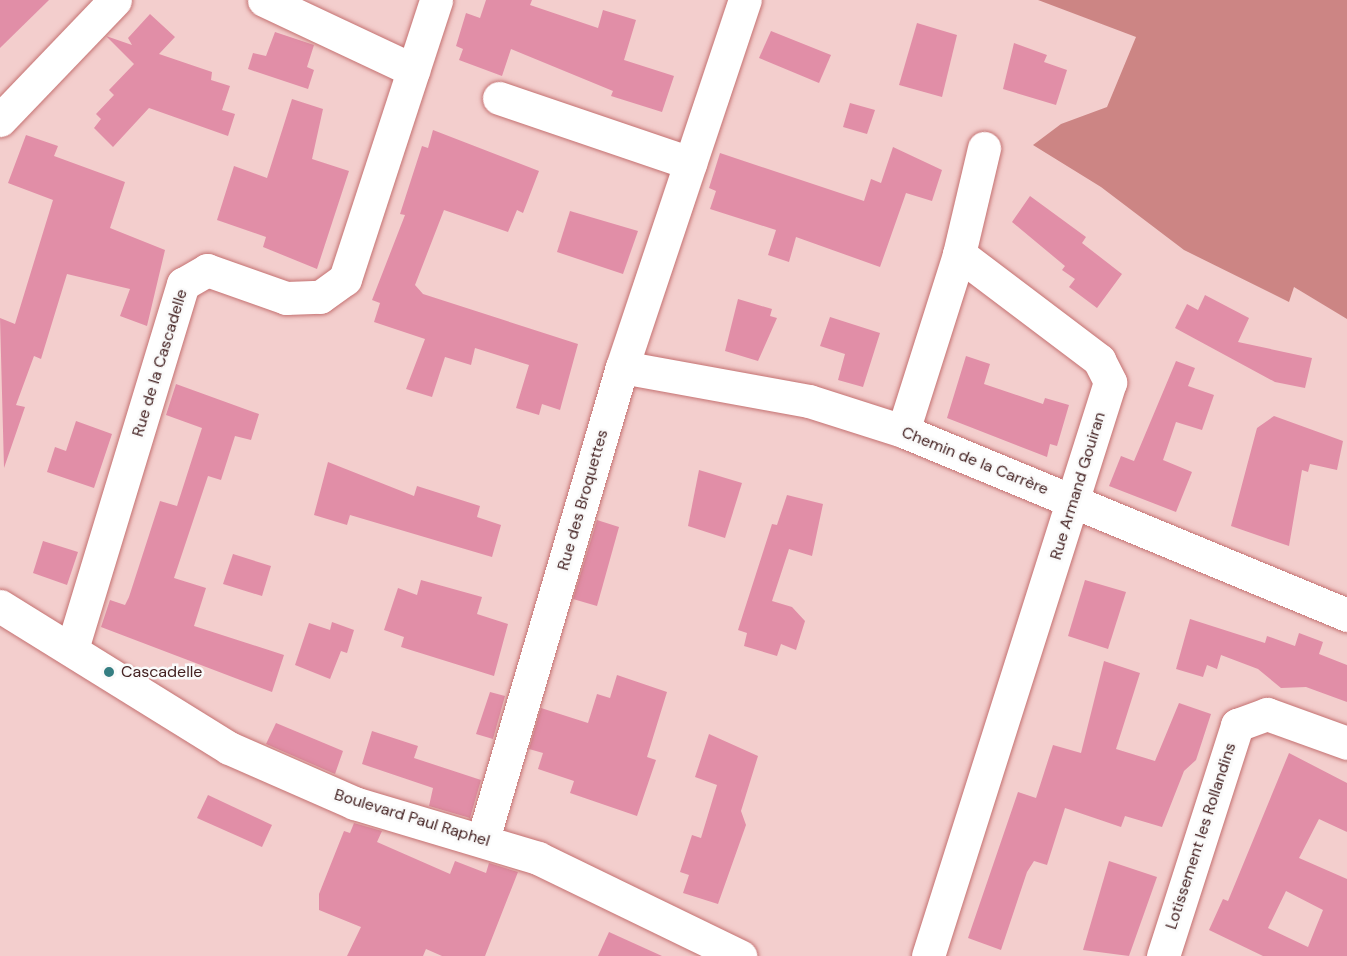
<!DOCTYPE html>
<html>
<head>
<meta charset="utf-8">
<style>
  body { margin:0 }
  #map { position:relative; width:1347px; height:956px; overflow:hidden; background:#f3cecd; font-family:"DM Sans",sans-serif }
  div>[style] { position:absolute }
  [style*='--x'] { left:calc(var(--x)*1px); top:calc(var(--y)*1px); width:calc(var(--w)*1px); rotate:calc(var(--a)*1deg) }
  .forest>* { inset:0; background:#cc8584 }
  .building>* { inset:0; background:#e18ea7 }
  .roads { filter:drop-shadow(0 0 2px #c47171) drop-shadow(0 0 2px #c47171) }
  .minor>* { height:33px; margin:-16.5px; padding:0 16.5px; transform-origin:16.5px; border-radius:16.5px; background:#fff }
  .dots>* { width:16px; height:16px; translate:-50% -50%; box-sizing:border-box; border:3px solid #fafafa; border-radius:50% }
  span { translate:-50% -50%; white-space:nowrap; text-align:center; line-height:1.15; -webkit-text-stroke:5px #fafafa; paint-order:stroke }
  .street-label { font-size:16px; color:#432121 }
  .poi-label { font-size:16px; color:#432121 }
  .left { translate:0 -50%; text-align:left }
</style>
</head>
<body>
<div id="map">
  <div class="forest">
    <i style="clip-path:polygon(1038px 0,1347px 0,1347px 319px,1294px 287px,1289px 302px,1184px 250px,1101px 187px,1033px 145px,1061px 124px,1107px 107px,1136px 37px)"></i>
  </div>
  <div class="building">
    <i style="clip-path:polygon(0 0,49px 0,0 48px)"></i>
    <i style="clip-path:polygon(486px 0,532px 0,530px 5px,598px 28px,603px 10px,636px 20px,624px 60px,674px 76px,662px 112px,611px 96px,613px 91px,511px 49px,502px 76px,459px 60px,463px 49px,456px 46px,466px 13px,480px 18px)"></i>
    <i style="clip-path:polygon(150px 14px,175px 37px,159px 54px,212px 72px,211px 80px,230px 86px,222px 110px,235px 114px,228px 136px,149px 108px,113px 147px,94px 128px,101px 119px,96px 114px,114px 95px,109px 90px,134px 64px,106px 36px,132px 45px,128px 38px)"></i>
    <i style="clip-path:polygon(917px 23px,957px 35px,942px 97px,899px 85px)"></i>
    <i style="clip-path:polygon(771px 31px,831px 55px,819px 83px,759px 58px)"></i>
    <i style="clip-path:polygon(275px 32px,314px 45px,307px 67px,314px 70px,308px 89px,248px 69px,253px 53px,266px 56px)"></i>
    <i style="clip-path:polygon(1014px 43px,1047px 55px,1044px 62px,1067px 70px,1056px 105px,1003px 89px)"></i>
    <i style="clip-path:polygon(292px 99px,323px 109px,312px 159px,349px 171px,317px 269px,263px 247px,266px 237px,217px 220px,234px 166px,267px 178px)"></i>
    <i style="clip-path:polygon(850px 103px,875px 110px,867px 134px,843px 127px)"></i>
    <i style="clip-path:polygon(433px 130px,539px 171px,523px 213px,517px 210px,508px 232px,444px 210px,415px 285px,423px 294px,578px 344px,560px 410px,542px 404px,539px 415px,516px 408px,529px 365px,475px 348px,471px 365px,445px 357px,432px 397px,406px 389px,425px 339px,374px 322px,380px 303px,372px 300px,405px 215px,400px 214px,422px 146px,428px 148px)"></i>
    <i style="clip-path:polygon(26px 135px,58px 146px,54px 156px,125px 182px,110px 228px,165px 250px,147px 326px,120px 316px,130px 289px,67px 274px,41px 359px,34px 356px,16px 405px,25px 407px,4px 468px,0 318px,15px 324px,53px 200px,8px 183px)"></i>
    <i style="clip-path:polygon(893px 147px,942px 170px,932px 201px,906px 193px,880px 267px,796px 237px,789px 262px,768px 255px,776px 230px,710px 209px,716px 191px,709px 188px,720px 153px,864px 201px,871px 179px,881px 183px)"></i>
    <i style="clip-path:polygon(1030px 196px,1086px 237px,1082px 243px,1122px 274px,1097px 308px,1069px 287px,1075px 279px,1062px 270px,1065px 266px,1012px 222px)"></i>
    <i style="clip-path:polygon(570px 211px,638px 231px,623px 274px,557px 252px)"></i>
    <i style="clip-path:polygon(1205px 295px,1249px 318px,1238px 342px,1312px 358px,1305px 388px,1275px 382px,1175px 328px,1187px 304px,1198px 310px)"></i>
    <i style="clip-path:polygon(738px 299px,772px 309px,770px 316px,777px 318px,758px 361px,725px 351px)"></i>
    <i style="clip-path:polygon(830px 317px,880px 333px,863px 387px,838px 380px,845px 354px,820px 346px)"></i>
    <i style="clip-path:polygon(966px 356px,990px 364px,984px 384px,1043px 404px,1045px 398px,1069px 405px,1057px 446px,1050px 444px,1047px 457px,947px 418px)"></i>
    <i style="clip-path:polygon(1176px 361px,1195px 368px,1188px 386px,1214px 395px,1202px 430px,1176px 422px,1163px 460px,1192px 472px,1176px 512px,1109px 486px,1121px 456px,1134px 461px)"></i>
    <i style="clip-path:polygon(176px 384px,259px 414px,251px 440px,235px 436px,221px 480px,208px 476px,174px 578px,206px 588px,194px 626px,284px 655px,272px 692px,101px 627px,110px 600px,125px 605px,129px 597px,160px 501px,177px 506px,202px 428px,166px 415px)"></i>
    <i style="clip-path:polygon(1274px 416px,1343px 441px,1337px 470px,1310px 464px,1308px 472px,1302px 470px,1289px 546px,1231px 526px,1257px 428px)"></i>
    <i style="clip-path:polygon(76px 421px,112px 434px,94px 488px,47px 472px,55px 447px,66px 451px)"></i>
    <i style="clip-path:polygon(328px 462px,414px 496px,417px 486px,480px 506px,477px 517px,501px 525px,492px 557px,350px 515px,347px 525px,314px 515px)"></i>
    <i style="clip-path:polygon(699px 470px,742px 483px,725px 538px,688px 526px)"></i>
    <i style="clip-path:polygon(787px 495px,823px 504px,812px 556px,789px 549px,772px 601px,792px 607px,805px 621px,796px 650px,781px 644px,777px 656px,744px 646px,747px 633px,738px 630px,772px 524px,777px 525px)"></i>
    <i style="clip-path:polygon(597px 520px,619px 527px,597px 606px,573px 599px)"></i>
    <i style="clip-path:polygon(43px 541px,78px 552px,67px 585px,33px 573px)"></i>
    <i style="clip-path:polygon(233px 554px,271px 566px,262px 596px,223px 584px)"></i>
    <i style="clip-path:polygon(421px 580px,482px 597px,477px 614px,508px 624px,494px 676px,401px 647px,404px 637px,384px 630px,398px 588px,417px 595px)"></i>
    <i style="clip-path:polygon(1085px 580px,1126px 592px,1108px 649px,1068px 636px)"></i>
    <i style="clip-path:polygon(1190px 619px,1265px 643px,1267px 636px,1295px 646px,1299px 633px,1323px 642px,1319px 654px,1347px 665px,1347px 702px,1306px 687px,1281px 688px,1258px 669px,1221px 655px,1217px 669px,1207px 665px,1203px 677px,1176px 669px)"></i>
    <i style="clip-path:polygon(332px 622px,354px 630px,347px 653px,341px 651px,330px 679px,295px 665px,309px 623px,330px 630px)"></i>
    <i style="clip-path:polygon(1104px 661px,1140px 673px,1116px 749px,1155px 761px,1179px 703px,1211px 714px,1196px 760px,1184px 771px,1162px 827px,1125px 816px,1121px 827px,1065px 808px,1047px 865px,1034px 861px,1027px 872px,1001px 950px,968px 938px,1018px 792px,1036px 798px,1053px 745px,1081px 753px)"></i>
    <i style="clip-path:polygon(617px 675px,667px 692px,647px 757px,656px 760px,637px 816px,570px 793px,574px 781px,538px 769px,543px 753px,529px 749px,541px 708px,588px 723px,597px 694px,610px 698px)"></i>
    <i style="clip-path:polygon(490px 692px,505px 696px,493px 739px,476px 734px)"></i>
    <i style="clip-path:polygon(276px 723px,343px 751px,335px 774px,266px 744px)"></i>
    <i style="clip-path:polygon(372px 731px,418px 746px,414px 758px,481px 780px,470px 818px,429px 806px,433px 788px,362px 764px)"></i>
    <i style="clip-path:polygon(709px 734px,758px 756px,741px 811px,746px 825px,718px 904px,683px 893px,689px 875px,680px 872px,692px 835px,701px 838px,717px 785px,695px 777px)"></i>
    <i style="clip-path:polygon(evenodd,1289px 753px,1347px 783px,1347px 832px,1319px 819px,1299px 858px,1347px 879px,1347px 956px,1263px 956px,1209px 930px,1223px 899px,1228px 901px,1289px 753px,1286px 891px,1323px 910px,1308px 947px,1268px 928px,1286px 891px)"></i>
    <i style="clip-path:polygon(208px 795px,272px 825px,262px 847px,197px 818px)"></i>
    <i style="clip-path:polygon(354px 823px,382px 831px,377px 842px,450px 874px,455px 861px,486px 873px,489px 863px,518px 872px,485px 956px,442px 956px,426px 949px,423px 956px,347px 956px,361px 927px,319px 910px,319px 894px,344px 831px,350px 833px)"></i>
    <i style="clip-path:polygon(1109px 861px,1157px 877px,1129px 956px,1083px 950px)"></i>
    <i style="clip-path:polygon(609px 932px,662px 956px,598px 956px)"></i>
  </div>
  <div class="roads">
    <div class="minor">
      <i style="--x:264;--y:0;--w:165;--a:25.2"></i>
      <i style="--x:499;--y:98;--w:202;--a:18.8"></i>
      <i style="--x:0;--y:120;--w:166;--a:-46.2"></i>
      <i style="--x:959;--y:254;--w:109;--a:-76.7"></i>
      <i style="--x:622;--y:367;--w:190;--a:10.3"></i>
      <i style="--x:809;--y:401;--w:99;--a:17.7"></i>
      <i style="--x:903;--y:431;--w:481;--a:22.5"></i>
      <i style="--x:903;--y:431;--w:186;--a:-72.4"></i>
      <i style="--x:959;--y:254;--w:176;--a:37.1"></i>
      <i style="--x:1099;--y:360;--w:25;--a:63"></i>
      <i style="--x:1110;--y:382;--w:602;--a:107.59"></i>
      <i style="--x:0;--y:606;--w:269;--a:31.8"></i>
      <i style="--x:229;--y:748;--w:137;--a:23.7"></i>
      <i style="--x:354;--y:803;--w:192;--a:16.6"></i>
      <i style="--x:538;--y:858;--w:225;--a:25.9"></i>
      <i style="--x:72;--y:649;--w:382;--a:-73.1"></i>
      <i style="--x:183;--y:284;--w:28;--a:-30"></i>
      <i style="--x:207;--y:270;--w:84;--a:19.5"></i>
      <i style="--x:286;--y:298;--w:34;--a:-2"></i>
      <i style="--x:320;--y:297;--w:31;--a:-36"></i>
      <i style="--x:345;--y:279;--w:293;--a:-71.9"></i>
      <i style="--x:483;--y:839;--w:492;--a:-73.6"></i>
      <i style="--x:622;--y:367;--w:387;--a:-71.5"></i>
      <i style="--x:1163;--y:956;--w:243;--a:-72.2"></i>
      <i style="--x:1237;--y:725;--w:32;--a:-20"></i>
      <i style="--x:1267;--y:714;--w:85;--a:19.9"></i>
    </div>
  </div>
  <div class="dots">
    <i style="left:109px;top:672px;background:#357e82"></i>
  </div>
  <div class="street-label">
    <span style="left:160px;top:363px;rotate:-73deg">Rue de la Cascadelle</span>
    <span style="left:975px;top:461px;rotate:22deg">Chemin de la Carrère</span>
    <span style="left:1078px;top:486px;rotate:-73deg">Rue Armand Gouiran</span>
    <span style="left:583px;top:500px;rotate:-74deg">Rue des Broquettes</span>
    <span style="left:412px;top:818px;rotate:17deg">Boulevard Paul Raphel</span>
    <span style="left:1201px;top:836px;rotate:-72deg">Lotissement les Rollandins</span>
  </div>
  <div class="poi-label">
    <span class="left" style="left:121px;top:672px">Cascadelle</span>
  </div>
</div>
</body>
</html>
